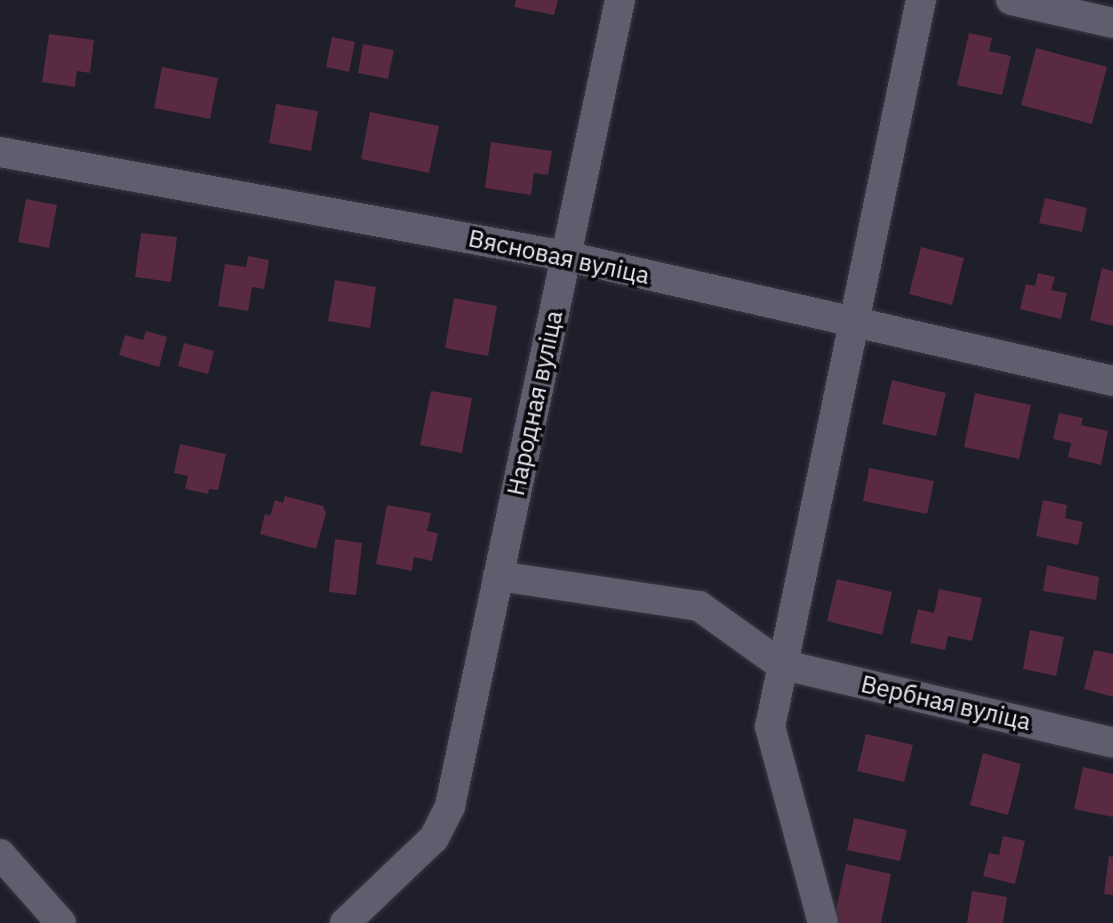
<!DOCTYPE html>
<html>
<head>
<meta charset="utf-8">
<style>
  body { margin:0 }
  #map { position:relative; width:1113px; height:923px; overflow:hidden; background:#1f1e2b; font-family:"IBM Plex Sans",sans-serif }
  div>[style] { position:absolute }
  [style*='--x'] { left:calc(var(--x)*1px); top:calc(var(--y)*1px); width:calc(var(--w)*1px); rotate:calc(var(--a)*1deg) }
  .building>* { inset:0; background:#592a41 }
  .roads { filter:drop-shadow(0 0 2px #3a3a44) drop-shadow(0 0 2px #3a3a44) }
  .minor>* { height:30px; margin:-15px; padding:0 15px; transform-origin:15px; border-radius:15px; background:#5f5e6e }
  span { translate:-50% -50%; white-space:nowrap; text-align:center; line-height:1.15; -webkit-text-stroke:7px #09090e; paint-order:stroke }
  .street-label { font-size:24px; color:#e9e9f2 }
</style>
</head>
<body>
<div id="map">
  <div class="building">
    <i style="clip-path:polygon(516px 0,558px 0,554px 15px,514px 7px)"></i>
    <i style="clip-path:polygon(969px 33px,992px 38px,989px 51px,1011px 56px,1002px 95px,957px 85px)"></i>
    <i style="clip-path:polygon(49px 34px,94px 40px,90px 73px,77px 71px,75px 87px,42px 82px)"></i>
    <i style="clip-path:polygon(332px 37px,355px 42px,349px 72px,326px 67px)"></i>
    <i style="clip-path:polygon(363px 44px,394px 50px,388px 79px,358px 73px)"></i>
    <i style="clip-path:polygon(1036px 48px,1107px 67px,1092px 124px,1021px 105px)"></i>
    <i style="clip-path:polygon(162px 67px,218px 78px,210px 119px,154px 108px)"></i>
    <i style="clip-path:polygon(276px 104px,318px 111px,311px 151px,269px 143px)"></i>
    <i style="clip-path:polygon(370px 112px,439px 126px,429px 173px,361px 159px)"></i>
    <i style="clip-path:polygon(491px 142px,552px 151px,548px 175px,534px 173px,531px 195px,485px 188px)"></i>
    <i style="clip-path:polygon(1045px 198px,1087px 208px,1082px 232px,1039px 223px)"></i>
    <i style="clip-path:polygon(26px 199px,57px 205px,49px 248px,18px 242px)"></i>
    <i style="clip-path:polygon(141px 233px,177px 237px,171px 282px,135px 277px)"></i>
    <i style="clip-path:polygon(921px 247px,964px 258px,952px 305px,909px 294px)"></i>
    <i style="clip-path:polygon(248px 256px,269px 260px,264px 289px,252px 287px,248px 311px,218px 306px,225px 264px,246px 267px)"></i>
    <i style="clip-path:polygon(1102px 268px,1113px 271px,1113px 326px,1090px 320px)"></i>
    <i style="clip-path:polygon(1038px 273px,1055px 277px,1051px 290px,1067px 293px,1061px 319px,1020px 309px,1026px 284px,1035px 286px)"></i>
    <i style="clip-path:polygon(335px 280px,376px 287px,370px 328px,328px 321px)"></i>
    <i style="clip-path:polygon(454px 298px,497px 306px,488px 356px,445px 348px)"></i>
    <i style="clip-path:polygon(146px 331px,167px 337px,159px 367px,119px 355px,125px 335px,143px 340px)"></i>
    <i style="clip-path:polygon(184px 343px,214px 351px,208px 374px,178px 366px)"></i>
    <i style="clip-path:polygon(892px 380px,946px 393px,936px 436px,882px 424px)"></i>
    <i style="clip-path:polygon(431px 391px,472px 398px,462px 453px,420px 445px)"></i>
    <i style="clip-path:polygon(975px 393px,1031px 405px,1019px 459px,964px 447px)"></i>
    <i style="clip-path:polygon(1059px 413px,1083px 418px,1081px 425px,1108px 431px,1101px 465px,1068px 457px,1071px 443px,1053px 439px)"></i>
    <i style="clip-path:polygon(180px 444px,226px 454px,218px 490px,209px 489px,208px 494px,185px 489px,188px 476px,174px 473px)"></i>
    <i style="clip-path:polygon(869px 468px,934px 481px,927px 514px,863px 501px)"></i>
    <i style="clip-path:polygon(285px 496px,323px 506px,326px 513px,316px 549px,260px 534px,265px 514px,270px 516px,275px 500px,283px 503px)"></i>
    <i style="clip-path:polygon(1043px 500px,1067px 505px,1065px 518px,1083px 522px,1078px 545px,1036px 536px)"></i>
    <i style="clip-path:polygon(387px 505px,431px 513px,427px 531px,438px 533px,432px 561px,414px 557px,412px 571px,376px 564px)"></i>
    <i style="clip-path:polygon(335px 539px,362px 543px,356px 595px,329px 592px)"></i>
    <i style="clip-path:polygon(1047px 565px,1099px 577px,1096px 600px,1043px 591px)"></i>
    <i style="clip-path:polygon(837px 579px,892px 592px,882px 635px,827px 621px)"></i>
    <i style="clip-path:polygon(939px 589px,982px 598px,972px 641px,948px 636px,945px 650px,910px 643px,918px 609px,934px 613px)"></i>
    <i style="clip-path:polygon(1030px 630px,1064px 637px,1056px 676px,1023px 669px)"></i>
    <i style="clip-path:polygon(1094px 650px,1113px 654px,1113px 697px,1084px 689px)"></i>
    <i style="clip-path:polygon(866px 734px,913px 745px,904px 782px,857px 771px)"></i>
    <i style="clip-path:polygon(983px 753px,1021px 764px,1008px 815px,970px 805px)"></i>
    <i style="clip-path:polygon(1083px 767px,1113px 774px,1113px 817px,1074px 809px)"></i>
    <i style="clip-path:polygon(854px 818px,907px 830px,900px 861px,847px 850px)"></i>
    <i style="clip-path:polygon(1003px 836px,1025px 841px,1015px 884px,983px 876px,989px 853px,999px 855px)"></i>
    <i style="clip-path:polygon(1109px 856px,1113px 857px,1113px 895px,1104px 894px)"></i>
    <i style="clip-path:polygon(846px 864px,891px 874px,881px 923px,833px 923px)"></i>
    <i style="clip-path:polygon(972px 891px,1007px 897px,1003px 923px,967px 923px)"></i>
  </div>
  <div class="roads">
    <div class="minor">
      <i style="--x:1011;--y:0;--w:105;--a:12.7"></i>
      <i style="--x:0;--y:152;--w:574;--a:10.43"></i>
      <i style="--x:565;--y:256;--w:562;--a:12.85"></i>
      <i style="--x:498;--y:576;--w:203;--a:8.5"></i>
      <i style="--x:699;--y:606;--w:100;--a:35.6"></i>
      <i style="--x:780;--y:664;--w:342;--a:13.3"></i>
      <i style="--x:0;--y:854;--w:92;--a:48.5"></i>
      <i style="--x:345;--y:923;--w:123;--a:-43.7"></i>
      <i style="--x:434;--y:838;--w:36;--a:-63"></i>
      <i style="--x:450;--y:806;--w:824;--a:-78.09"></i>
      <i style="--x:823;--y:923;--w:203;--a:-105.1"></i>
      <i style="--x:770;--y:727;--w:743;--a:-78.27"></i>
    </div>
  </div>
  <div class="street-label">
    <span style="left:559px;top:257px;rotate:12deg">Вясновая вуліца</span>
    <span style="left:535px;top:403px;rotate:-78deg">Народная вуліца</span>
    <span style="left:946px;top:703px;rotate:13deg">Вербная вуліца</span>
  </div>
</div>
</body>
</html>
